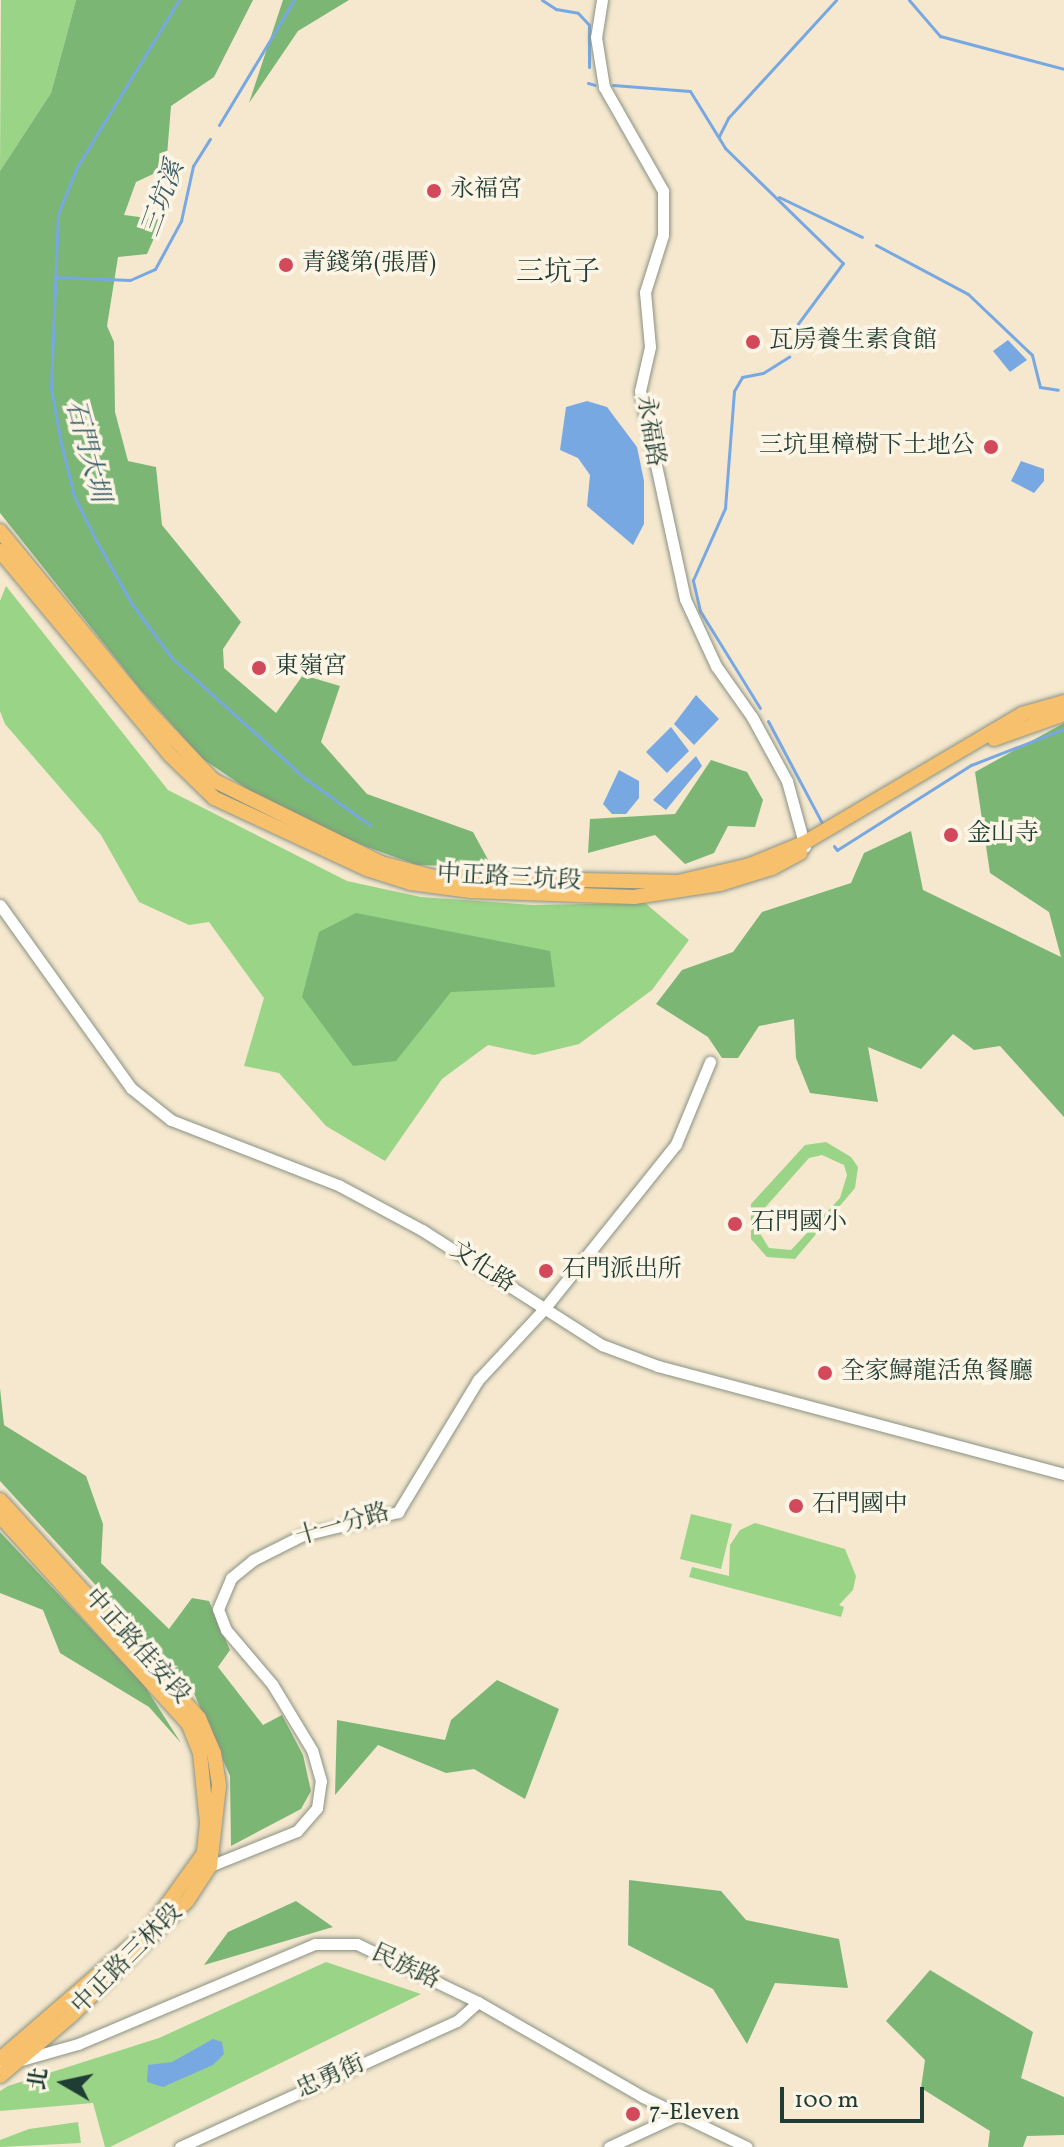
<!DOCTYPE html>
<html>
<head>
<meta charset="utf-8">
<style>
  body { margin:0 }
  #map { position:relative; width:1064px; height:2147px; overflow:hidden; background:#f5e8cf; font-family:Vollkorn,"Noto Serif TC",serif }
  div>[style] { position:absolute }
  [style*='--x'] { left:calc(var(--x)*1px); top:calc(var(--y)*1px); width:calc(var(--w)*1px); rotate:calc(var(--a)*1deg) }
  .green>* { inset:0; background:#9ad487 }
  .forest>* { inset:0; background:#7bb674 }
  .water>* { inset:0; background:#78a8e2 }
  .stream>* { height:3px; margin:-1.5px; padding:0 1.5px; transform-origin:1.5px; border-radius:1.5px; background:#78a8e2 }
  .roads { filter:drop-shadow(0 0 2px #8a9282) drop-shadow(0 0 2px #8a9282) }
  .minor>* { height:11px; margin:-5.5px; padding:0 5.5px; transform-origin:5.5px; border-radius:5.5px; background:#fff }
  .major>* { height:14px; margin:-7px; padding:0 7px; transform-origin:7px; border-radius:7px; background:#f7c06c }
  .dots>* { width:22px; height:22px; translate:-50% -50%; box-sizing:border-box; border:4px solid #fcf5e5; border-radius:50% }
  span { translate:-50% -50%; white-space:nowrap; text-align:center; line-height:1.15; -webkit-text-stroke:7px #fcf5e5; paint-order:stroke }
  .poi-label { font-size:24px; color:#1f3d34 }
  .left { translate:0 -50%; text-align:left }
  .right { translate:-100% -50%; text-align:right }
  .street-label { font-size:24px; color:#1f3d34 }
  .water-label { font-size:26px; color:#3a5d68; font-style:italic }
  .quarter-label { font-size:28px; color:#1f3d34 }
  .north { position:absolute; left:24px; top:2043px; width:80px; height:80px; -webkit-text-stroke:6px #fcf5e5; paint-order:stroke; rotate:279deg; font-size:22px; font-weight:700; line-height:32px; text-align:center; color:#1f3d34 }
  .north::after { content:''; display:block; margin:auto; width:28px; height:36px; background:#1f3d34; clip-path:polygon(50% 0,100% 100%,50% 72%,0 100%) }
  .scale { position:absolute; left:780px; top:2087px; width:144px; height:36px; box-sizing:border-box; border:4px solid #1f3d34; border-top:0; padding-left:10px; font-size:24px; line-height:28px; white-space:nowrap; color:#1f3d34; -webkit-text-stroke:6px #fcf5e5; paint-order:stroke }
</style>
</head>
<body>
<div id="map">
  <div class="green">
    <i style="clip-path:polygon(1px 0,76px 0,51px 93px,0 171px)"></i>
    <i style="clip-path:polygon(6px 586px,168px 790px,347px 881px,421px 897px,533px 905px,645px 903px,689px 940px,652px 990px,579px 1044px,534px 1055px,488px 1045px,442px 1079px,385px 1161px,326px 1126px,279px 1073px,244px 1066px,264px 998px,209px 922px,189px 925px,139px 902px,101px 835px,5px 724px,0 711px,0 601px)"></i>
    <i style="clip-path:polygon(evenodd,826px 1142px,851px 1157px,858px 1167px,855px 1188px,795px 1259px,767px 1257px,751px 1239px,751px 1204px,805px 1145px,826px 1142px,822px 1155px,844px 1165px,847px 1175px,840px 1198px,791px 1250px,769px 1248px,759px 1232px,761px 1212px,809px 1158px,822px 1155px)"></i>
    <i style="clip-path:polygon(691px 1514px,732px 1524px,721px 1569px,680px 1559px)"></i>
    <i style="clip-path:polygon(755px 1523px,845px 1549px,856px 1576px,853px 1590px,839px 1605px,844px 1607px,841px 1617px,689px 1577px,692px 1567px,729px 1576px,730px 1545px,740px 1530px)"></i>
    <i style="clip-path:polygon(326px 1962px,421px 1994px,110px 2147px,105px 2147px,93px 2103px,0 2111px,0 2091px,8px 2086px,159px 2038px)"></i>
    <i style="clip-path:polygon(78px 2122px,81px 2143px,0 2147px,0 2140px,29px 2129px)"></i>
  </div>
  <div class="forest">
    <i style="clip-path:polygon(76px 0,253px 0,214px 77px,171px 106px,166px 168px,136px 182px,124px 215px,162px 220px,147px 254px,118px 257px,107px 326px,114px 342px,115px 412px,128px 461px,156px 467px,162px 525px,241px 622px,223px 649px,224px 668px,276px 713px,303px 675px,340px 686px,321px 742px,367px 794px,473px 832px,492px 867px,417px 865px,367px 847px,275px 808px,203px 759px,140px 689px,0 513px,0 171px,51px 93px)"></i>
    <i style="clip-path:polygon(283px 0,349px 0,298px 31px,249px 103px)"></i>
    <i style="clip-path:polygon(1064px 723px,1064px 1117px,1000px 1046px,974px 1050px,953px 1034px,921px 1069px,868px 1047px,878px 1102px,810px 1093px,796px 1058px,794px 1019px,759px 1026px,738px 1058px,722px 1058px,708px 1037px,656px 1004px,682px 970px,733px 952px,762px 912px,851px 883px,864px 853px,911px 831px,923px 890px,1061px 957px,1049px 912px,990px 873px,975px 772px)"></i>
    <i style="clip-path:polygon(711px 760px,747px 772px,763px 800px,755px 827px,728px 826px,714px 853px,685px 864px,655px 835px,588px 853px,590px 819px,675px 814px)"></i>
    <i style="clip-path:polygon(356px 913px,550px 951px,555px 987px,451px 992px,396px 1061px,353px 1066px,302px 997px,319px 932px)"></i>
    <i style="clip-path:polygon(0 1388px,4px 1425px,86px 1476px,103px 1524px,101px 1563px,169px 1629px,192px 1598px,209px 1601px,230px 1650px,218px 1667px,263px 1725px,282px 1715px,303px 1755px,311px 1791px,301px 1809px,231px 1846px,230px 1776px,193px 1691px,0 1481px)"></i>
    <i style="clip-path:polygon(0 1532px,144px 1685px,181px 1743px,149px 1707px,60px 1653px,43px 1610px,0 1593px)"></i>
    <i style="clip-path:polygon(497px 1680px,559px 1709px,525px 1799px,474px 1769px,446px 1773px,378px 1745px,335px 1795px,337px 1720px,445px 1740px,451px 1720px)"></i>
    <i style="clip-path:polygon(629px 1880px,721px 1891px,746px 1920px,839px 1939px,848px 1988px,775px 1983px,747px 2044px,713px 1989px,628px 1945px)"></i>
    <i style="clip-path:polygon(296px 1901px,333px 1927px,204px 1965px,228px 1932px)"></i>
    <i style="clip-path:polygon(930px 1970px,1033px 2032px,1021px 2078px,1064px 2097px,1064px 2135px,1027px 2136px,1023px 2147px,988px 2147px,990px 2131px,921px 2088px,925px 2060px,886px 2021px)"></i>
  </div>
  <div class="water">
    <i style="clip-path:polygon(1008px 340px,1027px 360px,1010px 372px,993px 351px)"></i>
    <i style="clip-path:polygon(587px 401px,607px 407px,637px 447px,644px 481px,644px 524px,633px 545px,587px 506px,590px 475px,578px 458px,560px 450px,566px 407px)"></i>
    <i style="clip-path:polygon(1021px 461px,1044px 469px,1044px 481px,1034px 493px,1011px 481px)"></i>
    <i style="clip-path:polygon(696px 695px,719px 719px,694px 745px,674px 724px)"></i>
    <i style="clip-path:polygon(671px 727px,689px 751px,667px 773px,646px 752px)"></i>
    <i style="clip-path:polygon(696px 756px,702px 766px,666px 810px,653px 800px)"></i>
    <i style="clip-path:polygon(619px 770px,639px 781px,639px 798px,626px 814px,612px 814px,603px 804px)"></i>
    <i style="clip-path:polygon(213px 2039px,222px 2042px,224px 2054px,213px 2065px,163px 2087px,147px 2082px,148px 2065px,172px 2062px)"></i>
  </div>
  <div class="stream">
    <i style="--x:179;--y:0;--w:196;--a:121.4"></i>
    <i style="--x:77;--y:167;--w:51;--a:112"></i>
    <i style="--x:58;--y:214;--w:174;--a:92.3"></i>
    <i style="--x:51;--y:388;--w:56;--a:79.7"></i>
    <i style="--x:61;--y:443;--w:55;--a:76.2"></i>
    <i style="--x:74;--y:496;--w:51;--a:63.4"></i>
    <i style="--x:97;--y:542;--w:71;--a:60.6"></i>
    <i style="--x:132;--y:604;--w:67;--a:53.5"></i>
    <i style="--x:172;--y:658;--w:181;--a:42.1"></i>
    <i style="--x:306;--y:779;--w:79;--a:35.7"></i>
    <i style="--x:542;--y:0;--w:17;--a:33"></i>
    <i style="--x:556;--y:9;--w:22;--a:10"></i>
    <i style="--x:578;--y:13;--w:16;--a:47"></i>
    <i style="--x:589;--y:25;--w:42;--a:90"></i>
    <i style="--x:909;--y:0;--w:48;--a:49.3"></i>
    <i style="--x:940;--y:36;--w:128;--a:14.9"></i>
    <i style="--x:588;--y:83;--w:7;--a:16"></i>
    <i style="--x:613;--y:85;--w:77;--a:4.5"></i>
    <i style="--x:690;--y:91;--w:67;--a:58.4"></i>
    <i style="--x:725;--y:148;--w:165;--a:44.3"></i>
    <i style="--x:843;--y:263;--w:77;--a:126.6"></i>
    <i style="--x:219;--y:125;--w:146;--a:-59"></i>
    <i style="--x:719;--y:136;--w:20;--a:-63"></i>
    <i style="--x:728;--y:118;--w:160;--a:-47.5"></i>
    <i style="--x:779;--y:197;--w:92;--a:25.7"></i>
    <i style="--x:876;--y:245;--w:104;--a:28"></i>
    <i style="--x:968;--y:294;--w:88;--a:43.6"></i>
    <i style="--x:1032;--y:355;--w:33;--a:76"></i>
    <i style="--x:1040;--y:387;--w:18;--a:9"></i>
    <i style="--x:57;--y:277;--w:73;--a:2.4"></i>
    <i style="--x:130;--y:280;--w:27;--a:-24"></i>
    <i style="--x:155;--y:269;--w:55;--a:-61.6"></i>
    <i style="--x:181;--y:221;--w:56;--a:-77.7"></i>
    <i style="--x:193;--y:166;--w:32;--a:-58"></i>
    <i style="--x:760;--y:708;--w:114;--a:-121.7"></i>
    <i style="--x:700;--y:611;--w:32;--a:-103"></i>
    <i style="--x:693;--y:580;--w:79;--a:-66"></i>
    <i style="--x:725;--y:508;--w:117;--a:-85.6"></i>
    <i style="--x:734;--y:391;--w:16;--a:-60"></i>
    <i style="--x:742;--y:377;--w:21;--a:-11"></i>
    <i style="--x:763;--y:373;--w:31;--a:-32"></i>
    <i style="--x:768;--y:721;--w:115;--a:62.1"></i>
    <i style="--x:834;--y:846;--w:5;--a:53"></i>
    <i style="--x:837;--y:850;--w:159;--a:-32.4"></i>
    <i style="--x:971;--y:765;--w:100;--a:-21.2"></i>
  </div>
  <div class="roads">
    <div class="minor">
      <i style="--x:602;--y:0;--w:37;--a:99"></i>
      <i style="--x:596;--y:37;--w:51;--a:80.9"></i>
      <i style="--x:604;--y:87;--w:120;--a:60.4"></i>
      <i style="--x:663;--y:191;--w:44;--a:90"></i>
      <i style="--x:663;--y:235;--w:60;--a:107.5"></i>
      <i style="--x:645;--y:292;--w:55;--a:84.8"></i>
      <i style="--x:650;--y:347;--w:45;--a:102.8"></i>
      <i style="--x:640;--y:391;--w:213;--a:77.8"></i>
      <i style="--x:685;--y:599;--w:74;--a:65.2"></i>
      <i style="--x:716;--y:666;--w:62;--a:54.8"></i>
      <i style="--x:752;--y:717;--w:73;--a:61.3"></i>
      <i style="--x:787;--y:781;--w:68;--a:74.7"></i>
      <i style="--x:0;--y:905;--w:225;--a:54.4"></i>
      <i style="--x:131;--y:1088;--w:51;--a:38.7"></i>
      <i style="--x:171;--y:1120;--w:181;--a:21.3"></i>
      <i style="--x:340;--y:1186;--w:93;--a:28.2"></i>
      <i style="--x:422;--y:1230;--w:214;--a:32.6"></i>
      <i style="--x:602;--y:1345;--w:60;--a:20.6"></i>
      <i style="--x:658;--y:1366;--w:420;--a:14.9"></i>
      <i style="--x:210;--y:1866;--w:94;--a:-21.9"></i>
      <i style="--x:297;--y:1831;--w:30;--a:-49"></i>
      <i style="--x:317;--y:1808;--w:27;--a:-82"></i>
      <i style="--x:321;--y:1781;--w:32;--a:-106"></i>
      <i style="--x:312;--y:1750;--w:77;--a:-121.2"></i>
      <i style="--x:272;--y:1684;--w:71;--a:-130.4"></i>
      <i style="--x:226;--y:1630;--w:22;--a:-111"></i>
      <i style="--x:218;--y:1609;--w:34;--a:-67"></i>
      <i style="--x:231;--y:1578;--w:28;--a:-39"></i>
      <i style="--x:253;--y:1560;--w:56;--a:-26.6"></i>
      <i style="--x:303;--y:1535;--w:98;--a:-13.6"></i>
      <i style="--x:398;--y:1512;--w:154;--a:-58.8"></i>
      <i style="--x:478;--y:1380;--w:97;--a:-47.1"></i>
      <i style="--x:544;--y:1309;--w:211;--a:-51.3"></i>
      <i style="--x:676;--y:1144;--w:89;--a:-67.5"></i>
      <i style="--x:0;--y:2066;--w:81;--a:-15.8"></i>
      <i style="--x:78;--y:2044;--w:257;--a:-22.9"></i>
      <i style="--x:315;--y:1944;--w:42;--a:0"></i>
      <i style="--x:357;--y:1944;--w:134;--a:25.6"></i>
      <i style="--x:478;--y:2002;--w:190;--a:29.9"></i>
      <i style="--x:643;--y:2097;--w:115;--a:25.7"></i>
      <i style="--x:180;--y:2147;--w:304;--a:-24.5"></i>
      <i style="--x:457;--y:2021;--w:28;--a:-42"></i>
      <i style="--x:609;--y:2147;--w:78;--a:-24.9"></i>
    </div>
    <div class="major">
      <i style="--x:0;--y:531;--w:233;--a:50.6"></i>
      <i style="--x:148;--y:711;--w:95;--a:46.7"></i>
      <i style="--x:213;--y:780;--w:187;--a:26.3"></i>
      <i style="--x:381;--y:863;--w:55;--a:14.8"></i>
      <i style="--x:434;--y:877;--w:244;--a:1.2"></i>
      <i style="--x:678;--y:882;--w:74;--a:-13.3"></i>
      <i style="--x:750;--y:865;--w:58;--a:-22.2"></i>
      <i style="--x:804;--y:843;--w:253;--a:-30.6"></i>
      <i style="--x:1022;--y:714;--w:44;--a:-15.9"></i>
      <i style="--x:0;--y:551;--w:266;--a:50.2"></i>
      <i style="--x:170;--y:755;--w:62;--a:44.3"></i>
      <i style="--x:214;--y:798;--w:169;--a:24.9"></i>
      <i style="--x:367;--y:869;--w:46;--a:17.7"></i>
      <i style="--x:411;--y:883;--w:60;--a:7.7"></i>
      <i style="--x:470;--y:891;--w:164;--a:2.1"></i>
      <i style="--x:634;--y:897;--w:87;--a:-8.6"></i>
      <i style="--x:720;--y:884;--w:54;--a:-17.1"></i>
      <i style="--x:772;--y:868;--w:32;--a:-28"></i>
      <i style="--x:994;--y:739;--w:74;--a:-19.7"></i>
      <i style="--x:0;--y:1500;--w:295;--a:47.6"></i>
      <i style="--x:199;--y:1718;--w:38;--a:67"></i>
      <i style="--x:214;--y:1753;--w:33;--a:81"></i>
      <i style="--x:219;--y:1786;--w:81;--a:96.4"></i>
      <i style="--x:210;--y:1866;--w:42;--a:123.3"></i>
      <i style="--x:187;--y:1901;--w:162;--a:135.3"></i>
      <i style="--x:72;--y:2015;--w:94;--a:139.7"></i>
      <i style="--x:0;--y:1516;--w:280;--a:47.8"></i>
      <i style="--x:188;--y:1723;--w:32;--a:68"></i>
      <i style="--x:200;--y:1753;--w:70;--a:84.3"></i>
      <i style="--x:207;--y:1823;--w:30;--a:96"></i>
      <i style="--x:204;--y:1853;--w:96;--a:125.7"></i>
      <i style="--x:148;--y:1931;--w:196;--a:139.1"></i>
    </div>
  </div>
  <div class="dots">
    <i style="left:434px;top:191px;background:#d1495b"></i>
    <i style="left:286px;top:265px;background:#d1495b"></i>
    <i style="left:753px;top:342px;background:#d1495b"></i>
    <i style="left:991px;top:447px;background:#d1495b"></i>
    <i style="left:259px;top:668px;background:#d1495b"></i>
    <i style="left:951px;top:835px;background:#d1495b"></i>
    <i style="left:735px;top:1224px;background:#d1495b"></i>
    <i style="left:546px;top:1271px;background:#d1495b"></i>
    <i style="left:825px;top:1373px;background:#d1495b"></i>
    <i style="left:796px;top:1506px;background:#d1495b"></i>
    <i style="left:633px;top:2114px;background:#d1495b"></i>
  </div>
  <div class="poi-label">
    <span class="left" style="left:450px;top:191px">永福宮</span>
    <span class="left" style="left:302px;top:265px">青錢第(張厝)</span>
    <span class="left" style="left:769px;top:342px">瓦房養生素食館</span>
    <span class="right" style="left:975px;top:447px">三坑里樟樹下土地公</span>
    <span class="left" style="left:275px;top:668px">東嶺宮</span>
    <span class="left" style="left:967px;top:835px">金山寺</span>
    <span class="left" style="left:751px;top:1224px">石門國小</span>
    <span class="left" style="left:562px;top:1271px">石門派出所</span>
    <span class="left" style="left:841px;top:1373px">全家鱘龍活魚餐廳</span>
    <span class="left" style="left:812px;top:1506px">石門國中</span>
    <span class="left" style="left:649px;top:2114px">7-Eleven</span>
  </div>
  <div class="street-label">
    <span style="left:649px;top:431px;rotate:81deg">永福路</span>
    <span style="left:509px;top:879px;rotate:3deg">中正路三坑段</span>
    <span style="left:482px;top:1268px;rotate:33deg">文化路</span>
    <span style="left:343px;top:1526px;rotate:-16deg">十一分路</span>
    <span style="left:136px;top:1647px;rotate:48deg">中正路佳安段</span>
    <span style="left:128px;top:1960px;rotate:-45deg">中正路三林段</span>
    <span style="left:405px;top:1968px;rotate:25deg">民族路</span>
    <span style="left:331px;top:2078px;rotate:-24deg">忠勇街</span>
  </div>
  <div class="water-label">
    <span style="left:164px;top:199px;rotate:-70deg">三坑溪</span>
    <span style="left:86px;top:451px;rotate:75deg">石門大圳</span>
  </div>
  <div class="quarter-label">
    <span style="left:558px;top:273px">三坑子</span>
  </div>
  <div class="north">北</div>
  <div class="scale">100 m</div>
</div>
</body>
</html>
